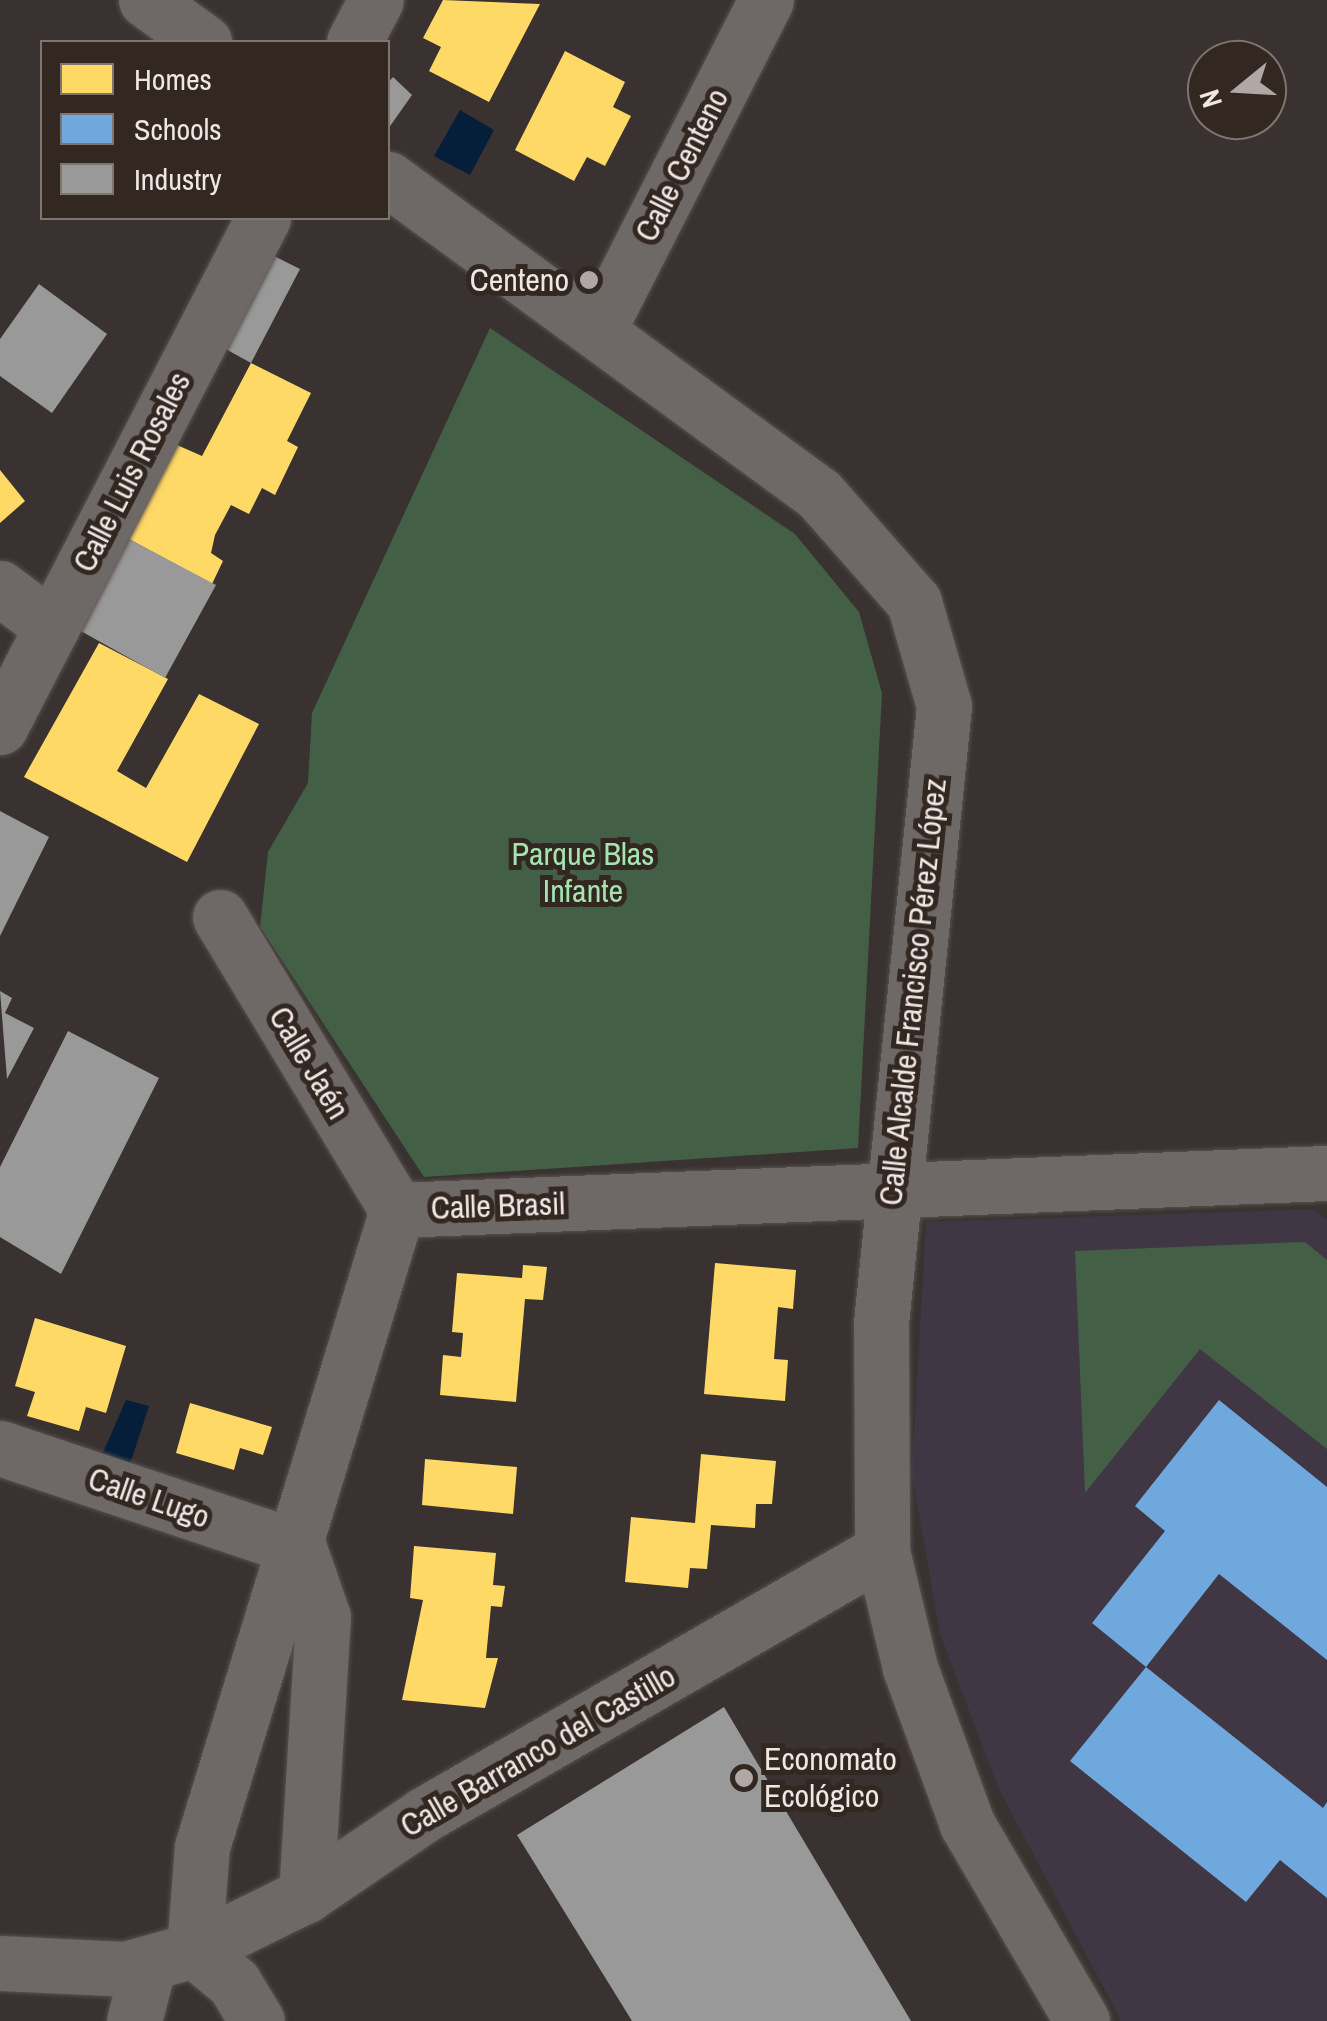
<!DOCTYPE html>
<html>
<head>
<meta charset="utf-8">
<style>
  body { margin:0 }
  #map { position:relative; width:1327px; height:2021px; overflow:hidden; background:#393230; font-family:"Archivo Narrow",sans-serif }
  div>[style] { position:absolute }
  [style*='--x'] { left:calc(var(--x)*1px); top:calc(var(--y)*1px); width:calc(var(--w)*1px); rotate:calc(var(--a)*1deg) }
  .education>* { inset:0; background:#413644 }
  .green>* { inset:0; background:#436047 }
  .water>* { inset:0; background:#051e3a }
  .homes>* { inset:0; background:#ffd966 }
  .schools>* { inset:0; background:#6fa8dc }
  .industry>* { inset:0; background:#999 }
  .roads { filter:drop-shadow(0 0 2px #56504d) drop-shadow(0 0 2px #56504d) }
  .minor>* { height:55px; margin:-27.5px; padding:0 27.5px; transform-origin:27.5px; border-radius:27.5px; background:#6e6866 }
  .dots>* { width:28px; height:28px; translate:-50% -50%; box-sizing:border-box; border:5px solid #332722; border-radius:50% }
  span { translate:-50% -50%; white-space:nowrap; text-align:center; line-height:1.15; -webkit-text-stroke:10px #332722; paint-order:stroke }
  .street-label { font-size:32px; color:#efe7e4 }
  .poi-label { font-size:32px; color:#efe7e4 }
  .right { translate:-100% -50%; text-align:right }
  .left { translate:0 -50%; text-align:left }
  .park-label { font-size:32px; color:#a4e5af }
  .legend { position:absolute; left:40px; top:40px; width:350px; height:180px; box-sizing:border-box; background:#332722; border:2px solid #7e7470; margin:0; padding:12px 18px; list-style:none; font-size:30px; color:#efe7e4 }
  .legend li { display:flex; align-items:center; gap:20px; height:50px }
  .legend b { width:50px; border:2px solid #7e7470 }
  .north { position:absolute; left:1187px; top:40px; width:100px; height:100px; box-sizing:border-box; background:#332722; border:2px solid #7e7470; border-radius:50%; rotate:252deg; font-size:28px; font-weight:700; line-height:40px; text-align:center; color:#efe7e4 }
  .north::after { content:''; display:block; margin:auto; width:35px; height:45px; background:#afa8a5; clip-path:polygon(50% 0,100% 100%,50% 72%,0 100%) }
</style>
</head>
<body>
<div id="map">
  <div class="education">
    <i style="clip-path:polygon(1313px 1209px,1327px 1220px,1327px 2021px,1121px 2021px,998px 1787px,940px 1634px,912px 1474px,926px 1222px)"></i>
  </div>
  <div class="green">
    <i style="clip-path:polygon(490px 328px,795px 534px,859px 612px,882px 693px,858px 1148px,424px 1177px,260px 927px,268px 852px,308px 783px,312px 713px)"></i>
    <i style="clip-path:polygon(1305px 1242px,1327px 1260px,1327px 1449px,1200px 1349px,1085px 1493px,1075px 1251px)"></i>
  </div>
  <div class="water">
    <i style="clip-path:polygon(460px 110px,494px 130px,470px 175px,434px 156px)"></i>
    <i style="clip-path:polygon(126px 1400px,149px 1406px,130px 1464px,102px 1455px)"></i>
  </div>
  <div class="homes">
    <i style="clip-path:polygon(443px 0,540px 4px,489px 102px,429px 71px,441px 47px,423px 38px)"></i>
    <i style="clip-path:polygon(565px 51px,625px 82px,613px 107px,631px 116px,605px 166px,587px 157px,574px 181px,515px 150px)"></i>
    <i style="clip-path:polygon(251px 363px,311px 393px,287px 441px,298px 447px,275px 495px,262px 488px,249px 514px,231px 505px,215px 535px,211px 553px,223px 561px,212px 584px,129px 539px,177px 445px,202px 456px)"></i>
    <i style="clip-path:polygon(0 470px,25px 501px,0 523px)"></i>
    <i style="clip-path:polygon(99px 643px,168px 679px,117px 771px,146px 788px,199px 694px,259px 724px,187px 862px,24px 777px)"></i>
    <i style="clip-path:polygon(715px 1263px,796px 1270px,793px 1309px,778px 1307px,774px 1359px,788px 1360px,785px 1401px,704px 1394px)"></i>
    <i style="clip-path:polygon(523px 1265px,547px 1267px,543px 1300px,525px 1299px,516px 1402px,440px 1395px,443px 1355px,461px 1357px,463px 1333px,452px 1332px,457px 1273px,522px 1278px)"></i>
    <i style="clip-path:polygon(35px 1318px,126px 1346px,106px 1413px,86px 1407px,79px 1431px,27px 1416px,35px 1392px,15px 1386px)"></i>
    <i style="clip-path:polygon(190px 1403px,272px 1427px,263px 1455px,240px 1448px,234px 1470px,176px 1453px)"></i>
    <i style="clip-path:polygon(701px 1454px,776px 1461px,772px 1504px,756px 1504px,755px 1528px,711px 1525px,707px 1569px,690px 1568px,688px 1588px,625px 1582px,631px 1517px,695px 1523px)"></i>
    <i style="clip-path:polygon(425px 1459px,517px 1467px,513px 1514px,422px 1505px)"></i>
    <i style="clip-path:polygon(414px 1546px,496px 1553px,493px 1585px,505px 1586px,502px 1607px,491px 1606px,486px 1658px,498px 1658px,485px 1708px,402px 1700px,423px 1600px,410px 1598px)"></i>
  </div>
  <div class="schools">
    <i style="clip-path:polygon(1219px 1400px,1327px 1487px,1327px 1660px,1219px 1574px,1146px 1667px,1323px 1808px,1327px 1802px,1327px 1898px,1280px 1860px,1246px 1902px,1070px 1761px,1146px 1667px,1092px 1623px,1165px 1531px,1135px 1506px)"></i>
  </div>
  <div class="industry">
    <i style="clip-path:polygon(393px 77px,412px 95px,388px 129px,388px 83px)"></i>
    <i style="clip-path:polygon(270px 254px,300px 269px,251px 363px,222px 347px)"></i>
    <i style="clip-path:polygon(39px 284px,107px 334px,52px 413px,0 376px,0 339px)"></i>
    <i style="clip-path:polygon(129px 539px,216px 585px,165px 678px,79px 630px)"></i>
    <i style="clip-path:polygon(0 811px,49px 837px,0 936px)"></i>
    <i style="clip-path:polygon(0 991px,12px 998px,5px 1013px,34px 1028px,7px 1079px)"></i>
    <i style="clip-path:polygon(68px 1031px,159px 1078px,61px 1274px,0 1237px,0 1167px)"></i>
    <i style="clip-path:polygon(724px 1707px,911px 2021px,632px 2021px,517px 1835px)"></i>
  </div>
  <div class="roads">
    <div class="minor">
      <i style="--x:146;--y:0;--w:72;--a:35.9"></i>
      <i style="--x:354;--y:42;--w:47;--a:-62.4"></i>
      <i style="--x:388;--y:179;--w:534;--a:36.16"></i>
      <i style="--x:819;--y:494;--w:144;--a:48.7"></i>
      <i style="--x:914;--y:602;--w:108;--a:73.9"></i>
      <i style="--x:944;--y:706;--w:620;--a:95.83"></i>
      <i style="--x:881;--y:1323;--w:228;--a:89.7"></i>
      <i style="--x:882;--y:1551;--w:120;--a:76.5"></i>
      <i style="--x:910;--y:1668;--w:166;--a:69.9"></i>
      <i style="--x:967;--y:1824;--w:228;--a:59.7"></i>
      <i style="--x:598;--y:330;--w:370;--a:-63"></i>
      <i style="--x:0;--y:588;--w:65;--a:36.9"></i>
      <i style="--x:0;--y:727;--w:573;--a:-62.67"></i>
      <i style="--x:220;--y:917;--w:342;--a:58.9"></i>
      <i style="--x:0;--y:1448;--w:315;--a:18.5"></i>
      <i style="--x:299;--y:1548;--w:73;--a:70.8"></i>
      <i style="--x:323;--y:1617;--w:279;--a:93.5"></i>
      <i style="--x:194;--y:1950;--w:103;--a:-85.6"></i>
      <i style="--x:202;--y:1847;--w:666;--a:-72.98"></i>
      <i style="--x:397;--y:1210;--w:931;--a:-2.28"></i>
      <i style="--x:194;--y:1950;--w:52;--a:39.5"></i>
      <i style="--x:234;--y:1983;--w:44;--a:58.8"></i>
      <i style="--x:0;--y:1963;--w:125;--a:2.7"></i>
      <i style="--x:125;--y:1969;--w:72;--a:-15.4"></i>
      <i style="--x:194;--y:1950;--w:125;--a:-26.2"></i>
      <i style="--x:306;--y:1895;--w:144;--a:-34.2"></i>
      <i style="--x:425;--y:1814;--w:527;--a:-29.92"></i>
      <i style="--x:134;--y:2021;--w:60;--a:-75.5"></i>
    </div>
  </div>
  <div class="dots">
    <i style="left:589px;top:280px;background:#afa8a5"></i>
    <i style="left:744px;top:1778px;background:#afa8a5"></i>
  </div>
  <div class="street-label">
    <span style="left:682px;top:165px;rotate:-63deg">Calle Centeno</span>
    <span style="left:132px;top:472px;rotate:-63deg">Calle Luis Rosales</span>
    <span style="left:913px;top:992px;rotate:-84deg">Calle Alcalde Francisco Pérez López</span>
    <span style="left:309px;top:1063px;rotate:59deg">Calle Jaén</span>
    <span style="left:498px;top:1206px;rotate:-2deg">Calle Brasil</span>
    <span style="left:149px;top:1498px;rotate:19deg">Calle Lugo</span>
    <span style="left:538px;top:1751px;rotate:-30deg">Calle Barranco del Castillo</span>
  </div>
  <div class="poi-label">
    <span class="right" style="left:569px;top:280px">Centeno</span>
    <span class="left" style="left:764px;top:1778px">Economato<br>Ecológico</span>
  </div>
  <div class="park-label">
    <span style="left:583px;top:873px">Parque Blas<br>Infante</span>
  </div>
  <ul class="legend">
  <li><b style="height:28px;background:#ffd966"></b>Homes</li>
  <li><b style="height:28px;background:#6fa8dc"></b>Schools</li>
  <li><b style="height:28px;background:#999"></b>Industry</li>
  </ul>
  <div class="north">N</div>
</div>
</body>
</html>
